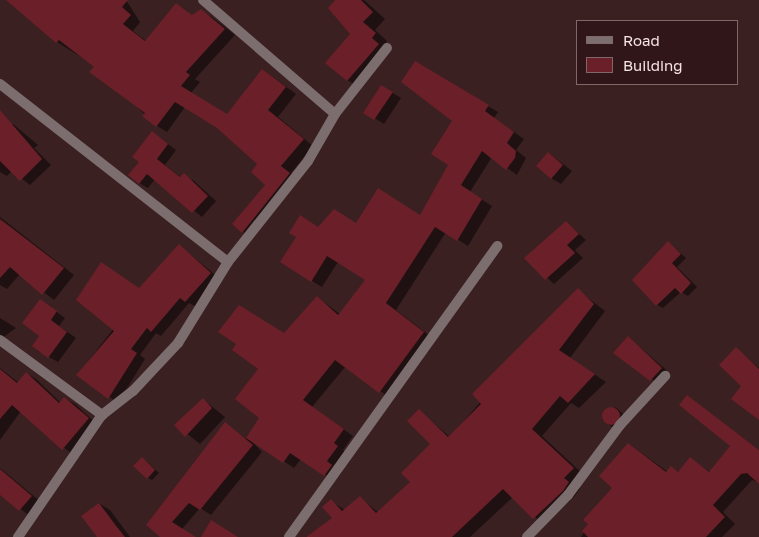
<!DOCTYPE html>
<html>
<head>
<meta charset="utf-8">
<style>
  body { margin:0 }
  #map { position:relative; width:759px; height:537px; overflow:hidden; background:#3a2021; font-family:"Golos Text",sans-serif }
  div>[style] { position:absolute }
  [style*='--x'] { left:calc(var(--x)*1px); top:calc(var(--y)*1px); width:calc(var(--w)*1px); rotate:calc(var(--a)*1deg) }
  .shadow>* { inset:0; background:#0007 }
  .building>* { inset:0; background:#6b1f28 }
  .round { border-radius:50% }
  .street>* { height:10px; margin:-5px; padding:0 5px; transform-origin:5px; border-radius:5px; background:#7c6d6e }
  span { translate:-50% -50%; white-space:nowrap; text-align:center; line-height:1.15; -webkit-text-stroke:4px #301618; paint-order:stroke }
  .legend { position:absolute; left:576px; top:20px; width:162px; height:65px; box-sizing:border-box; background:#301618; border:1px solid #80686a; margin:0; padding:6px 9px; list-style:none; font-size:15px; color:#f7e4e4 }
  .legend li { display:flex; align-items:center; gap:10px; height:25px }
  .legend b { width:25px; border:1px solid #80686a }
</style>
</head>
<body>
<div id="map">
  <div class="shadow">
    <i style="clip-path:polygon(8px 0,126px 0,140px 22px,133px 31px,146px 41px,177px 4px,193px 16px,201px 11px,212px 17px,235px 35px,195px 79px,200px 82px,191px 93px,227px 116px,263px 70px,296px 94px,278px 117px,313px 146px,291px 173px,299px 180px,253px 238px,243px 232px,233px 224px,266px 185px,259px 164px,218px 127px,185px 107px,167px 132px,157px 126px,95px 66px,57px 42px)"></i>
    <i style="clip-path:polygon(337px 0,364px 0,385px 19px,375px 30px,387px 41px,359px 87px,347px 80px,352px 34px)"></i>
    <i style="clip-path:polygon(415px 63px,498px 112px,494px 118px,524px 139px,516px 150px,526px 158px,517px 175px,492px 157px,470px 192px,492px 206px,468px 246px,446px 232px,396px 310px,434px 339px,390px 398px,346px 366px,312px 407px,353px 436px,343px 450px,347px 453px,337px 468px,342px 472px,335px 481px,301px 459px,294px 468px,249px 438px,262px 452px,211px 515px,200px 508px,182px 529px,195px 537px,162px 537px,225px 424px,246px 439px,261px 417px,285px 335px,317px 297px,340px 314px,367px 280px,338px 262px,322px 287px,312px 281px,319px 228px,421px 216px,450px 165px,454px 120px)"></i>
    <i style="clip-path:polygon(391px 92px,401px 98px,384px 124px,365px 112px)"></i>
    <i style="clip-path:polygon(13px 124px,38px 145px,34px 148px,51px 165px,30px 185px,12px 171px,7px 176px,0 172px,0 137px)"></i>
    <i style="clip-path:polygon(153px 133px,176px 150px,165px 165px,182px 178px,193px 180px,216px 201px,202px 217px,155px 179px,148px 188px,139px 183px,141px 162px)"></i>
    <i style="clip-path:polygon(549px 153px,572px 171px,561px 184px,551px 178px)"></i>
    <i style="clip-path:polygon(0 217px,74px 275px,54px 300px,20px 274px,7px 289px,0 285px)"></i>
    <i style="clip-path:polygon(566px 222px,586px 240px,575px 250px,583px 258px,554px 284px,526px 258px)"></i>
    <i style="clip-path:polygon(668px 242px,686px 258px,677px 267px,697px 287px,688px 296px,681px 292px,663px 308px,657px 305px)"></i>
    <i style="clip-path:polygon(179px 245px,220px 279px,195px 306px,189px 303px,161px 336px,156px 333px,140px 355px,145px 359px,118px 403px,78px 374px)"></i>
    <i style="clip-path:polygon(578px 290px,605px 311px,570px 358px,606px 382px,579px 408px,571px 403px,542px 436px,584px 475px,575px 485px,580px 489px,574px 497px,544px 525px,513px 497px,470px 537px,306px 537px,334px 518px,331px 501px,345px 510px,360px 498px,378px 512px,411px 482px,432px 444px,419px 411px,450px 437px)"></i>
    <i style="clip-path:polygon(41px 301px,65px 318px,59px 326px,76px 338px,58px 362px,49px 357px,41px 336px)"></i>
    <i style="clip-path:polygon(0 318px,16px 328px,1px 339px,0 348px)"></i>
    <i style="clip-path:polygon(628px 337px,671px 374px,660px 385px,615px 352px)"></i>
    <i style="clip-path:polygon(736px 349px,759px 368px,759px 419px)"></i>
    <i style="clip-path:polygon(0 368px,19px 383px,26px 373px,36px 379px,61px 403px,65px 399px,75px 404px,98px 425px,73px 455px,21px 411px,0 440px)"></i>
    <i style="clip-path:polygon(687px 396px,759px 450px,759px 483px,752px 480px,723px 512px,735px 524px,722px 537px,581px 537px,614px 488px,629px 444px,668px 472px,671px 468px,680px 473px,691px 459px,710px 472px,732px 446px)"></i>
    <i style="clip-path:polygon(204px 400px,225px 417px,200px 444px,176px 425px)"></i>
    <i style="clip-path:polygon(615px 407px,628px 418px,617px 431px,602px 419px)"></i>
    <i style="clip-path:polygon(146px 461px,159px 473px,152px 480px,148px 478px)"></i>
    <i style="clip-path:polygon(0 468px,41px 502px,30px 516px,0 494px)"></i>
    <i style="clip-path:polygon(100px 504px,110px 510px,130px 537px,99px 537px)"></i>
  </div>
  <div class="building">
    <i style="clip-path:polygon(6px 0,128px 0,122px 7px,131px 15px,123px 24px,145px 41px,176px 3px,192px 15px,201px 9px,225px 29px,186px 72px,190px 75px,181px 86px,227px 114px,262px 69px,286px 87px,268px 110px,304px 139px,281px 166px,290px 173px,242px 233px,232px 224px,265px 185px,251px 172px,257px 164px,217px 128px,175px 102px,156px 127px,142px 116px,145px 113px,89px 72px,94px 67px,59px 40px,56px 43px)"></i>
    <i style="clip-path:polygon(335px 0,361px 0,373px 12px,363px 22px,376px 33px,372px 38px,379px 44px,347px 81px,325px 63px,350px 34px,328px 8px)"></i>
    <i style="clip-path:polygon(415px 61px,489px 105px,485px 111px,514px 132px,507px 143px,516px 151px,515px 158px,506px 170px,482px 151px,461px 185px,482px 199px,457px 241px,435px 227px,386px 303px,424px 332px,379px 393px,335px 360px,303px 400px,344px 429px,334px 443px,338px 446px,327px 461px,332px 465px,324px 476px,290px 453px,283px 463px,246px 438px,259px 418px,235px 399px,258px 369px,232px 350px,236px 344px,218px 332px,239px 305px,284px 333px,317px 296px,338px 315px,365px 280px,327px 256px,311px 282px,280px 262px,296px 237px,289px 233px,300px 215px,318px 227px,334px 209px,356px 223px,378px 188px,420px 215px,448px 165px,431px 154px,452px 121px,401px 82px)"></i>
    <i style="clip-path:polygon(381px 85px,393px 92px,374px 120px,363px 113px)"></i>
    <i style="clip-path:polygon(0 110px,42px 159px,20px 181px,0 161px)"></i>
    <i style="clip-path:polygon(152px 131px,168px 144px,157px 159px,180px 177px,184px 173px,208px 196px,192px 213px,147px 174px,139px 184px,128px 175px,139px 162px,132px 157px)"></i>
    <i style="clip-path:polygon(548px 152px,563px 165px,551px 179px,536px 166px)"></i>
    <i style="clip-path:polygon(0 219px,64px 268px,42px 295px,10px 267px,0 278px)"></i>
    <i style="clip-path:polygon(566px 221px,579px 234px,567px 245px,575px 253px,545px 280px,524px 258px)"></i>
    <i style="clip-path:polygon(668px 241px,681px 254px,672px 263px,691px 283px,681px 294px,675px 288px,656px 306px,632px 280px)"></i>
    <i style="clip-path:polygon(179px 244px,211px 273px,185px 302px,180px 298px,151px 332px,147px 328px,131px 349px,137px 353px,108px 399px,76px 375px,114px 331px,76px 300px,101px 262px,139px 288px)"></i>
    <i style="clip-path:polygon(578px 288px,594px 304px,559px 350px,595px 374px,568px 403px,560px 396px,532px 429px,574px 468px,564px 478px,569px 482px,563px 491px,533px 519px,503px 489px,452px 537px,306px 537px,332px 518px,322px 507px,331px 499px,342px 511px,360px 496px,376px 513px,410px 482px,401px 473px,430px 444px,407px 421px,419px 409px,448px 437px,481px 404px,472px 394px)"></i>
    <i style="clip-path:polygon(40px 299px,57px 311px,51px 320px,67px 332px,48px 358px,32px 346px,39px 336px,22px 323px)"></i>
    <i style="clip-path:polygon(628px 336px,662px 368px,650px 381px,613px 353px)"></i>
    <i style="clip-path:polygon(736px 347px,759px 369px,759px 420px,731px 399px,741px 386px,719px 365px)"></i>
    <i style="clip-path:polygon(0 369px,17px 383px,26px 372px,59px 403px,64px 397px,89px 418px,62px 450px,12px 405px,0 419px)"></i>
    <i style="clip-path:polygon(687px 395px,759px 450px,759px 484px,747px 473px,741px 474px,713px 505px,725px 517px,706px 537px,588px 537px,582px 531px,588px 524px,583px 520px,612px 488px,599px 476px,628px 443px,666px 472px,671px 466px,678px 472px,690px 457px,709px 472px,730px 446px,679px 405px)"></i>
    <i style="clip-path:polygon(203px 398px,212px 408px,185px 437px,174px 425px)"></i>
    <i class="round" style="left:602px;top:407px;width:18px;height:18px"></i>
    <i style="clip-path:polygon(225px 422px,253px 445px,200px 510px,189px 503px,172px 522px,196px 537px,160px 537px,146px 525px)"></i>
    <i style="clip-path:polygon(142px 457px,155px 470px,147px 479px,133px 466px)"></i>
    <i style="clip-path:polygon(0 469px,32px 496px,19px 511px,0 495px)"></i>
    <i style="clip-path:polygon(99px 503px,117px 527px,125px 537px,97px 537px,81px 516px)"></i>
    <i style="clip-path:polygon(211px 520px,238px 537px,201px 537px)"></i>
  </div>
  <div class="street">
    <i style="--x:203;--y:0;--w:174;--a:40.8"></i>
    <i style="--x:0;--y:84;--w:289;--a:38"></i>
    <i style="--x:0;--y:340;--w:127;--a:36.3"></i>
    <i style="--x:18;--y:537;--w:148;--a:-55.5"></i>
    <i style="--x:102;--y:415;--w:39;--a:-38"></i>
    <i style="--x:133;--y:391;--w:66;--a:-46.8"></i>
    <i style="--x:178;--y:343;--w:95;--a:-58.3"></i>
    <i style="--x:228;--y:262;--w:129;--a:-51.6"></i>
    <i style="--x:308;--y:161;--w:54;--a:-60.1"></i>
    <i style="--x:335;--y:114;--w:84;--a:-51.8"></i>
    <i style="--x:289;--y:537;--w:358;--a:-54.4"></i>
    <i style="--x:527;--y:537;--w:59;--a:-45.7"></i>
    <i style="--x:568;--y:495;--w:87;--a:-53.4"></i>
    <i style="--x:620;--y:425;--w:67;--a:-47.4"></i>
  </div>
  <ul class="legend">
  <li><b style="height:6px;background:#7c6d6e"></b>Road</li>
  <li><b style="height:14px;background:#6b1f28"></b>Building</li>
  </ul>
</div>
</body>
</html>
